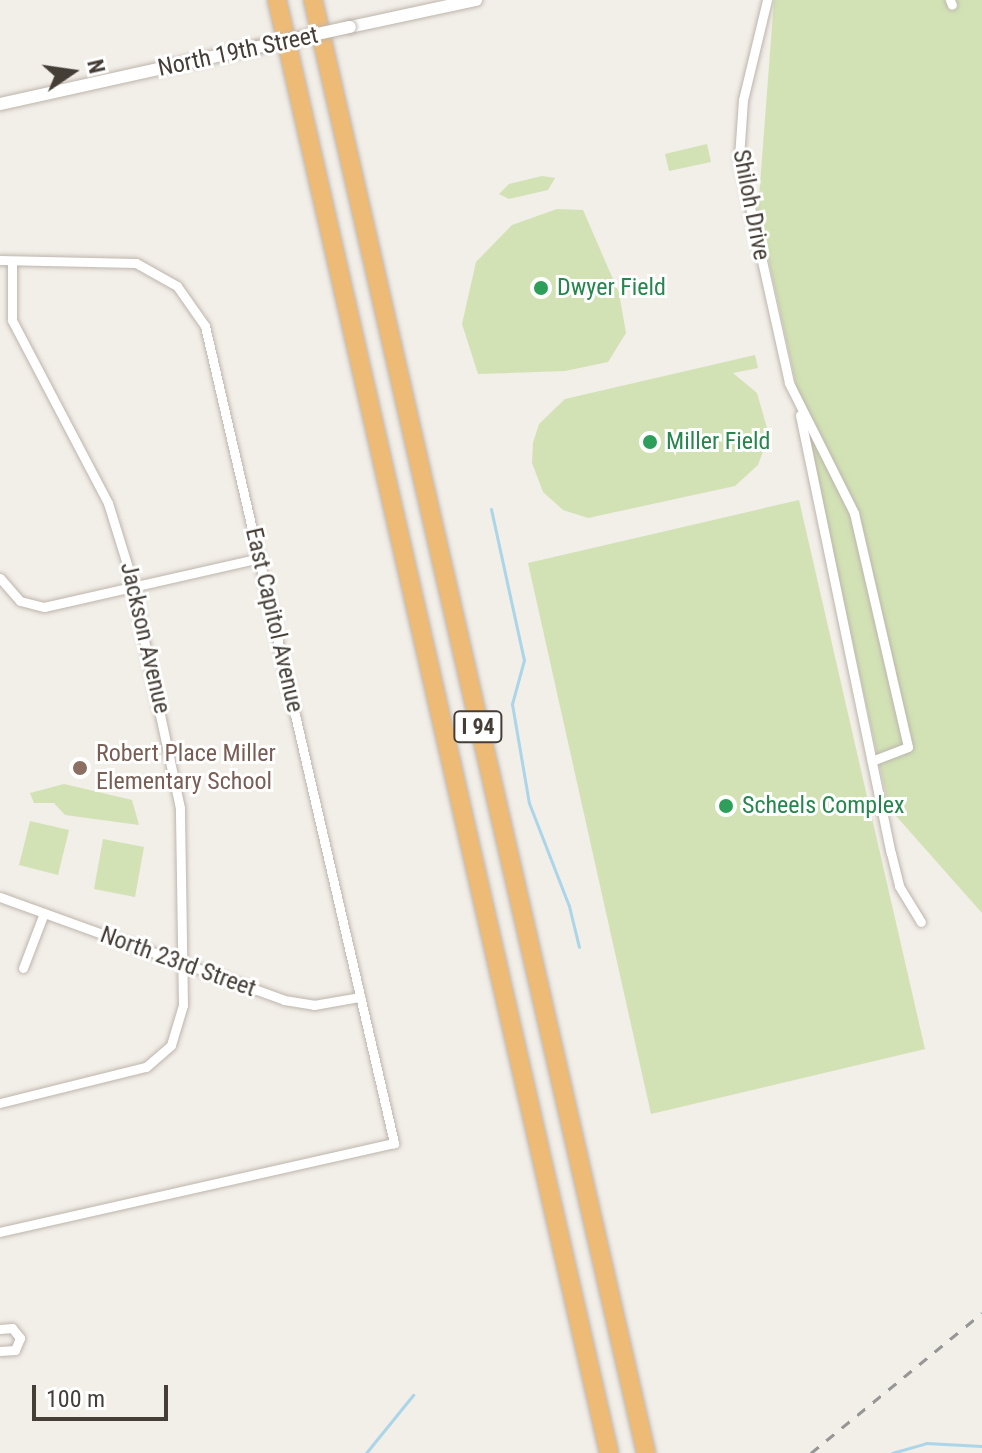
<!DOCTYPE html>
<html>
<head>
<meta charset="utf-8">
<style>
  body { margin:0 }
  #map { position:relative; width:982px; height:1453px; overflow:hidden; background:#f2eee8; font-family:"Roboto Condensed",sans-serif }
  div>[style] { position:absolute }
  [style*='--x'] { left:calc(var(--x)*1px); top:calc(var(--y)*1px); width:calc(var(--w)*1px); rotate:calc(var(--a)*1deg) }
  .green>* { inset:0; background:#d2e2b5 }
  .stream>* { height:3px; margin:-1.5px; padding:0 1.5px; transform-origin:1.5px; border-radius:1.5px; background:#abd5e8 }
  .roads { filter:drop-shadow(0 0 2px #bdb5ac) drop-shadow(0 0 2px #bdb5ac) }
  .minor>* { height:9px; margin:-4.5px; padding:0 4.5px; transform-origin:4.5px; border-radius:4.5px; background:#fff }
  .tertiary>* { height:12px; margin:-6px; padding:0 6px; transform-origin:6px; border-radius:6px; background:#fff }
  .motorway>* { height:18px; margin:-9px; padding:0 9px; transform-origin:9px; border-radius:9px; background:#eb7 }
  .rail>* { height:3px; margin-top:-1.5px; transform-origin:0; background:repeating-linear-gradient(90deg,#969696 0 10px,transparent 0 20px) }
  .bridges { filter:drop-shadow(0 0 2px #bdb5ac) drop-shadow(0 0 2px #bdb5ac) }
  .tertiary-bridge>* { height:12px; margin:-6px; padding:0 6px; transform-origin:6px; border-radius:6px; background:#fff }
  .dots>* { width:22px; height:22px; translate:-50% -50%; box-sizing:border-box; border:4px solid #fff; border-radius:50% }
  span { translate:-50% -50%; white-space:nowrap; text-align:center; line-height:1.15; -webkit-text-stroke:6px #fff; paint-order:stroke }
  .shield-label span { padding:2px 6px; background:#fff; border:2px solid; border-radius:6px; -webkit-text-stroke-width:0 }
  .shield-label { font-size:22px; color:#453e37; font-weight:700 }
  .street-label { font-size:24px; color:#453e37 }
  .leisure-label { font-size:24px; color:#27864d }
  .left { translate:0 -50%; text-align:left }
  .education-label { font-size:24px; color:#785e54 }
  .north { position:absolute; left:32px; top:32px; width:80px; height:80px; -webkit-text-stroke:6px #fff; paint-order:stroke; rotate:77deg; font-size:22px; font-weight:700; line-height:32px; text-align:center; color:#453e37 }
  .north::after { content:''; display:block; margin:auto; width:28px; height:36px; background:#453e37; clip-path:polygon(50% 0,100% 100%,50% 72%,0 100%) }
  .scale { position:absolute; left:32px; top:1385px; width:136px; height:36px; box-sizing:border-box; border:4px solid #453e37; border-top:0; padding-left:10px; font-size:24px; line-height:28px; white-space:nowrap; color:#453e37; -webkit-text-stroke:6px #fff; paint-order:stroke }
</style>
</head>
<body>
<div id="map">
  <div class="green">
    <i style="clip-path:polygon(774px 0,982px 0,982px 913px,889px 808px,758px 211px)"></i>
    <i style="clip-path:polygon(707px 144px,711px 162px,669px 171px,665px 154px)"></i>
    <i style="clip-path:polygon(542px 176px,555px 178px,548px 190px,509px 199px,499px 194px,509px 184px)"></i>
    <i style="clip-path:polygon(557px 209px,583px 210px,619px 293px,626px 333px,608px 362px,565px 371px,478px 374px,462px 324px,476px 262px,512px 225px)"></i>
    <i style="clip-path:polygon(755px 355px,758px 368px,733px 373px,757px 393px,769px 435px,758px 465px,735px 486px,588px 518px,563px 510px,543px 492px,532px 463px,533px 443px,539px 424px,565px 399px)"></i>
    <i style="clip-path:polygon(799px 500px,925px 1049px,651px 1114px,528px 563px)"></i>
    <i style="clip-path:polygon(64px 784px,132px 800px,139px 825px,65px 815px,54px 803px,34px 803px,30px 793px)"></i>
    <i style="clip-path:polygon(30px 821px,69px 830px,58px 875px,19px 865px)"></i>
    <i style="clip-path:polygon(103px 839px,144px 847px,135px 897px,94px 889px)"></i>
  </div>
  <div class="stream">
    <i style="--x:491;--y:509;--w:155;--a:77.7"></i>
    <i style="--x:524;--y:660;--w:46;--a:105.3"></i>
    <i style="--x:512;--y:704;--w:100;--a:80.3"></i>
    <i style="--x:529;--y:803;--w:110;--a:68.8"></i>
    <i style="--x:569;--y:906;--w:42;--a:76.3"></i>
    <i style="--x:366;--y:1453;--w:75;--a:-51"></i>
    <i style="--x:892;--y:1453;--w:35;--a:-16"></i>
    <i style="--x:926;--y:1443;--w:56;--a:3.1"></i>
  </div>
  <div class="roads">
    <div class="minor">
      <i style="--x:767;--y:0;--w:103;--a:103.5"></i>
      <i style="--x:743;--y:100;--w:57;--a:94"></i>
      <i style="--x:739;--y:157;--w:231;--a:77.5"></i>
      <i style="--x:789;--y:383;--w:145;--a:63.4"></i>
      <i style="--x:854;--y:513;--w:240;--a:77"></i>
      <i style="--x:908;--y:747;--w:39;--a:159"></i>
      <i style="--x:950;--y:0;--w:5;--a:68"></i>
      <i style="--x:0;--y:260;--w:136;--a:1.3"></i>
      <i style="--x:136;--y:263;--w:47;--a:29.3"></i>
      <i style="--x:177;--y:286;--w:49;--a:55"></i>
      <i style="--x:205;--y:326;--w:839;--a:76.97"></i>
      <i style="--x:394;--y:1143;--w:404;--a:167.3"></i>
      <i style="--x:800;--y:415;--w:447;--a:78.3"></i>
      <i style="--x:891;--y:853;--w:34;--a:76"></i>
      <i style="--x:899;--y:886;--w:42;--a:58.6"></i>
      <i style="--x:0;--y:578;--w:30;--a:49"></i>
      <i style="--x:20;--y:601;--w:25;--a:14"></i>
      <i style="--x:44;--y:607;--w:221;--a:-12.8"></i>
      <i style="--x:0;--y:897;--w:302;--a:19.9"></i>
      <i style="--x:284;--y:1000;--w:30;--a:9"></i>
      <i style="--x:314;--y:1005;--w:47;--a:-9.9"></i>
      <i style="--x:23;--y:968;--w:59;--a:-69.1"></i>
      <i style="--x:0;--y:1103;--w:150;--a:-13.9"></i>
      <i style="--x:146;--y:1067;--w:33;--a:-41"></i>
      <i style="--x:171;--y:1045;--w:42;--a:-73.3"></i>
      <i style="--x:183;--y:1005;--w:197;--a:-90.9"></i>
      <i style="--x:180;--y:808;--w:239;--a:-102.1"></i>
      <i style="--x:130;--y:574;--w:74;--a:-107.2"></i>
      <i style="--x:108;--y:503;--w:207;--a:-117.7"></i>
      <i style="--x:12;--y:320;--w:57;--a:-90"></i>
      <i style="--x:0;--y:1329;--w:12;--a:-5"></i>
      <i style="--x:12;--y:1328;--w:13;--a:51"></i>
      <i style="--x:20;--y:1338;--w:13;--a:113"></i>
      <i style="--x:15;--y:1350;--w:15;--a:176"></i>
    </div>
    <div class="tertiary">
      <i style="--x:350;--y:27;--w:129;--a:-12.1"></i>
      <i style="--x:0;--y:104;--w:264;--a:-12.5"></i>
    </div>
    <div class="motorway">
      <i style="--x:277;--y:0;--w:1490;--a:77.13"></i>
      <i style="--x:313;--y:0;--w:1491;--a:77.09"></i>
    </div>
  </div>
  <div class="rail">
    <i style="--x:811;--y:1453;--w:221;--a:-39.3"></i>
  </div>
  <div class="bridges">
    <div class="tertiary-bridge">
      <i style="--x:258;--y:47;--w:94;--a:-12.3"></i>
    </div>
  </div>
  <div class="dots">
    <i style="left:541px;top:288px;background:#2e9e5b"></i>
    <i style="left:650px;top:442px;background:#2e9e5b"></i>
    <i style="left:80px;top:768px;background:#8d6e63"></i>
    <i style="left:726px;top:806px;background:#2e9e5b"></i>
  </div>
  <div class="shield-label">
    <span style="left:478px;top:727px">I 94</span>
  </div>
  <div class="street-label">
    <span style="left:238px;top:52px;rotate:-12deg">North 19th Street</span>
    <span style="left:751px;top:205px;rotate:79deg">Shiloh Drive</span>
    <span style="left:274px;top:620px;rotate:77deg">East Capitol Avenue</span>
    <span style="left:145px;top:638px;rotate:77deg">Jackson Avenue</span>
    <span style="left:178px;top:962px;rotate:20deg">North 23rd Street</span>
  </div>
  <div class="leisure-label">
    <span class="left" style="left:557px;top:288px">Dwyer Field</span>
    <span class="left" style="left:666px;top:442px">Miller Field</span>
    <span class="left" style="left:742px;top:806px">Scheels Complex</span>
  </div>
  <div class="education-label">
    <span class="left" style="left:96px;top:768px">Robert Place Miller<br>Elementary School</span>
  </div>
  <div class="north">N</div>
  <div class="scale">100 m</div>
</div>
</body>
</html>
